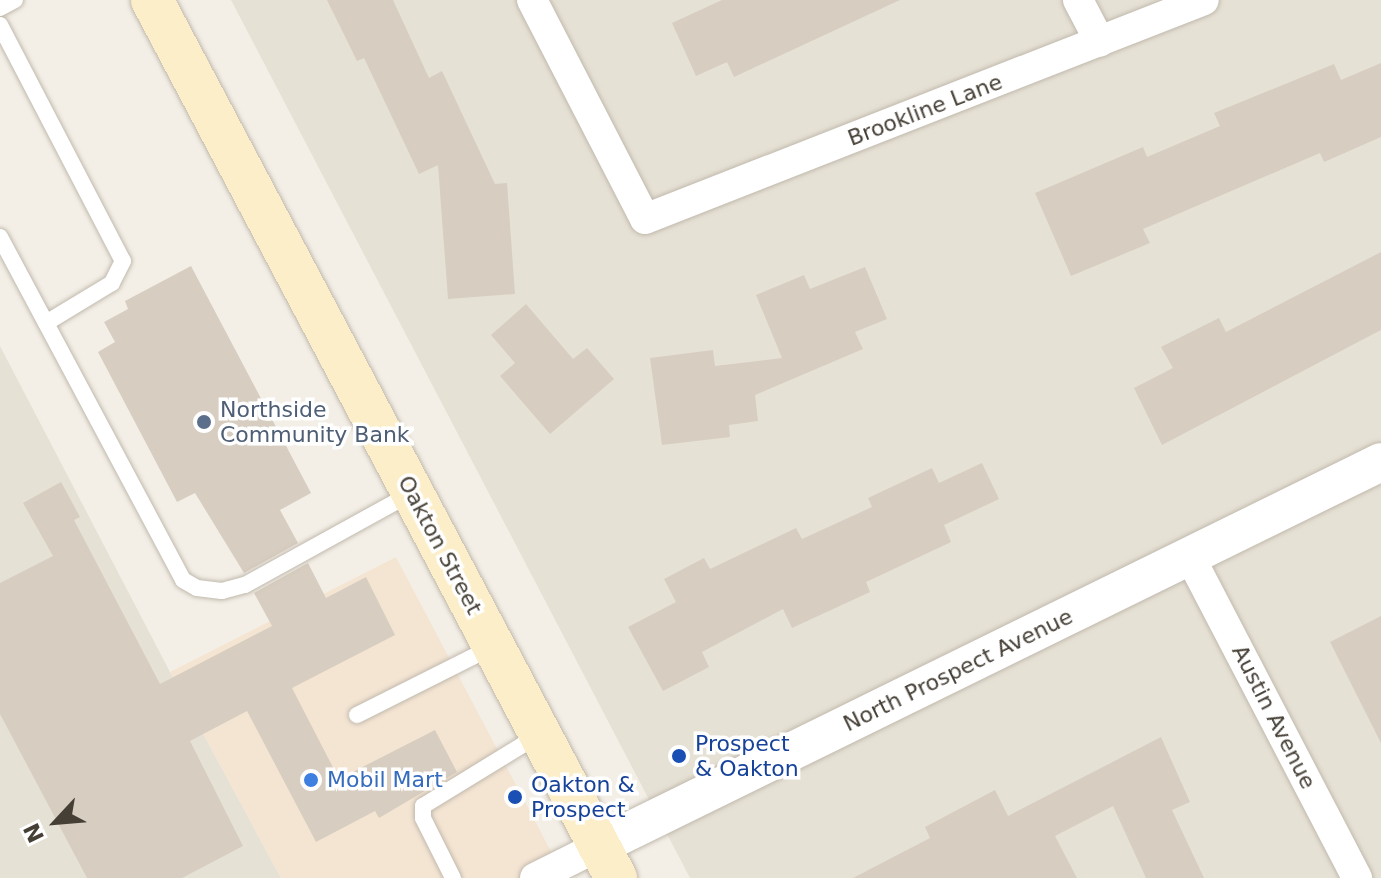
<!DOCTYPE html>
<html>
<head>
<meta charset="utf-8">
<style>
  body { margin:0 }
  #map { position:relative; width:1381px; height:878px; overflow:hidden; background:#f3efe7; font-family:"DejaVu Sans",sans-serif }
  div>[style] { position:absolute }
  [style*='--x'] { left:calc(var(--x)*1px); top:calc(var(--y)*1px); width:calc(var(--w)*1px); rotate:calc(var(--a)*1deg) }
  .residential>* { inset:0; background:#e6e1d5 }
  .commercial>* { inset:0; background:#f4e5d3 }
  .building>* { inset:0; background:#d7cdc0 }
  .roads { filter:drop-shadow(0 0 2px #c1b9ad) drop-shadow(0 0 2px #c1b9ad) }
  .service>* { height:16px; margin:-8px; padding:0 8px; transform-origin:8px; border-radius:8px; background:#fff }
  .minor>* { height:30px; margin:-15px; padding:0 15px; transform-origin:15px; border-radius:15px; background:#fff }
  .tertiary>* { height:38px; margin:-19px; padding:0 19px; transform-origin:19px; border-radius:19px; background:#fff }
  .secondary>* { height:42px; margin:-21px; padding:0 21px; transform-origin:21px; border-radius:21px; background:#fceec8 }
  .dots>* { width:22px; height:22px; translate:-50% -50%; box-sizing:border-box; border:4px solid #fff; border-radius:50% }
  span { translate:-50% -50%; white-space:nowrap; text-align:center; line-height:1.15; -webkit-text-stroke:7px #fff; paint-order:stroke }
  .street-label { font-size:22px; color:#453f36 }
  .service-label { font-size:22px; color:#4e5e75 }
  .left { translate:0 -50%; text-align:left }
  .transit-label { font-size:22px; color:#164399 }
  .shop-label { font-size:22px; color:#366cbe }
  .north { position:absolute; left:16px; top:782px; width:80px; height:80px; -webkit-text-stroke:6px #fff; paint-order:stroke; rotate:244deg; font-size:22px; font-weight:700; line-height:32px; text-align:center; color:#453f36 }
  .north::after { content:''; display:block; margin:auto; width:28px; height:36px; background:#453f36; clip-path:polygon(50% 0,100% 100%,50% 72%,0 100%) }
</style>
</head>
<body>
<div id="map">
  <div class="residential">
    <i style="clip-path:polygon(231px 0,1381px 0,1381px 878px,690px 878px)"></i>
    <i style="clip-path:polygon(0 346px,170px 672px,281px 878px,0 878px)"></i>
  </div>
  <div class="commercial">
    <i style="clip-path:polygon(396px 557px,565px 878px,281px 878px,170px 672px)"></i>
  </div>
  <div class="building">
    <i style="clip-path:polygon(327px 0,393px 0,429px 78px,442px 71px,495px 184px,507px 183px,515px 294px,448px 299px,438px 165px,419px 174px,364px 58px,357px 61px)"></i>
    <i style="clip-path:polygon(722px 0,900px 0,734px 77px,727px 62px,696px 76px,672px 23px)"></i>
    <i style="clip-path:polygon(1381px 63px,1381px 137px,1324px 162px,1320px 153px,1143px 229px,1150px 243px,1071px 276px,1035px 193px,1143px 147px,1147px 157px,1220px 126px,1214px 113px,1334px 64px,1341px 80px)"></i>
    <i style="clip-path:polygon(1381px 252px,1381px 330px,1162px 445px,1134px 388px,1173px 368px,1161px 347px,1219px 318px,1226px 332px)"></i>
    <i style="clip-path:polygon(191px 266px,311px 493px,280px 510px,298px 543px,244px 573px,195px 493px,177px 502px,98px 352px,115px 342px,104px 322px,128px 309px,125px 301px)"></i>
    <i style="clip-path:polygon(865px 267px,887px 319px,855px 332px,863px 349px,755px 395px,758px 421px,729px 425px,730px 437px,662px 445px,650px 358px,713px 350px,715px 366px,782px 358px,756px 295px,804px 275px,810px 289px)"></i>
    <i style="clip-path:polygon(526px 304px,573px 359px,587px 348px,614px 379px,550px 434px,500px 376px,515px 363px,491px 335px)"></i>
    <i style="clip-path:polygon(982px 463px,999px 499px,944px 525px,951px 542px,866px 582px,870px 592px,792px 628px,783px 609px,702px 652px,709px 667px,663px 691px,628px 627px,676px 602px,664px 579px,704px 558px,710px 569px,796px 528px,802px 539px,872px 507px,868px 498px,932px 468px,939px 483px)"></i>
    <i style="clip-path:polygon(61px 482px,80px 517px,74px 520px,160px 684px,272px 626px,254px 593px,308px 563px,326px 598px,366px 577px,395px 635px,292px 688px,339px 779px,435px 730px,457px 772px,379px 818px,375px 811px,316px 842px,247px 711px,190px 741px,243px 846px,182px 878px,87px 878px,0 714px,0 583px,53px 556px,23px 503px)"></i>
    <i style="clip-path:polygon(1381px 616px,1381px 743px,1330px 642px)"></i>
    <i style="clip-path:polygon(1161px 737px,1190px 802px,1172px 810px,1204px 878px,1146px 878px,1113px 806px,1055px 836px,1077px 878px,853px 878px,930px 838px,925px 827px,995px 790px,1008px 816px)"></i>
  </div>
  <div class="roads">
    <div class="service">
      <i style="--x:0;--y:8;--w:17;--a:-28"></i>
      <i style="--x:0;--y:25;--w:266;--a:62.5"></i>
      <i style="--x:123;--y:261;--w:25;--a:117"></i>
      <i style="--x:112;--y:283;--w:77;--a:148.8"></i>
      <i style="--x:0;--y:237;--w:389;--a:61.9"></i>
      <i style="--x:183;--y:580;--w:16;--a:30"></i>
      <i style="--x:197;--y:588;--w:25;--a:7"></i>
      <i style="--x:222;--y:591;--w:24;--a:-15"></i>
      <i style="--x:245;--y:585;--w:188;--a:-28.9"></i>
      <i style="--x:357;--y:715;--w:151;--a:-26.7"></i>
      <i style="--x:453;--y:878;--w:67;--a:-116.6"></i>
      <i style="--x:423;--y:818;--w:12;--a:-90"></i>
      <i style="--x:423;--y:806;--w:136;--a:-31.5"></i>
    </div>
    <div class="minor">
      <i style="--x:532;--y:0;--w:246;--a:62.7"></i>
      <i style="--x:645;--y:219;--w:600;--a:-21.39"></i>
      <i style="--x:1078;--y:0;--w:47;--a:62.4"></i>
      <i style="--x:1190;--y:557;--w:362;--a:62.5"></i>
      <i style="--x:535;--y:878;--w:72;--a:-26.6"></i>
    </div>
    <div class="tertiary">
      <i style="--x:599;--y:846;--w:871;--a:-26.15"></i>
    </div>
    <div class="secondary">
      <i style="--x:152;--y:0;--w:993;--a:62.14"></i>
    </div>
  </div>
  <div class="dots">
    <i style="left:204px;top:422px;background:#5c6f8a"></i>
    <i style="left:679px;top:756px;background:#1a4fb4"></i>
    <i style="left:311px;top:780px;background:#3f7fe0"></i>
    <i style="left:515px;top:797px;background:#1a4fb4"></i>
  </div>
  <div class="street-label">
    <span style="left:925px;top:110px;rotate:-21deg">Brookline Lane</span>
    <span style="left:440px;top:545px;rotate:62deg">Oakton Street</span>
    <span style="left:958px;top:670px;rotate:-26deg">North Prospect Avenue</span>
    <span style="left:1274px;top:717px;rotate:63deg">Austin Avenue</span>
  </div>
  <div class="service-label">
    <span class="left" style="left:220px;top:422px">Northside<br>Community Bank</span>
  </div>
  <div class="transit-label">
    <span class="left" style="left:695px;top:756px">Prospect<br>&amp; Oakton</span>
    <span class="left" style="left:531px;top:797px">Oakton &amp;<br>Prospect</span>
  </div>
  <div class="shop-label">
    <span class="left" style="left:327px;top:780px">Mobil Mart</span>
  </div>
  <div class="north">N</div>
</div>
</body>
</html>
